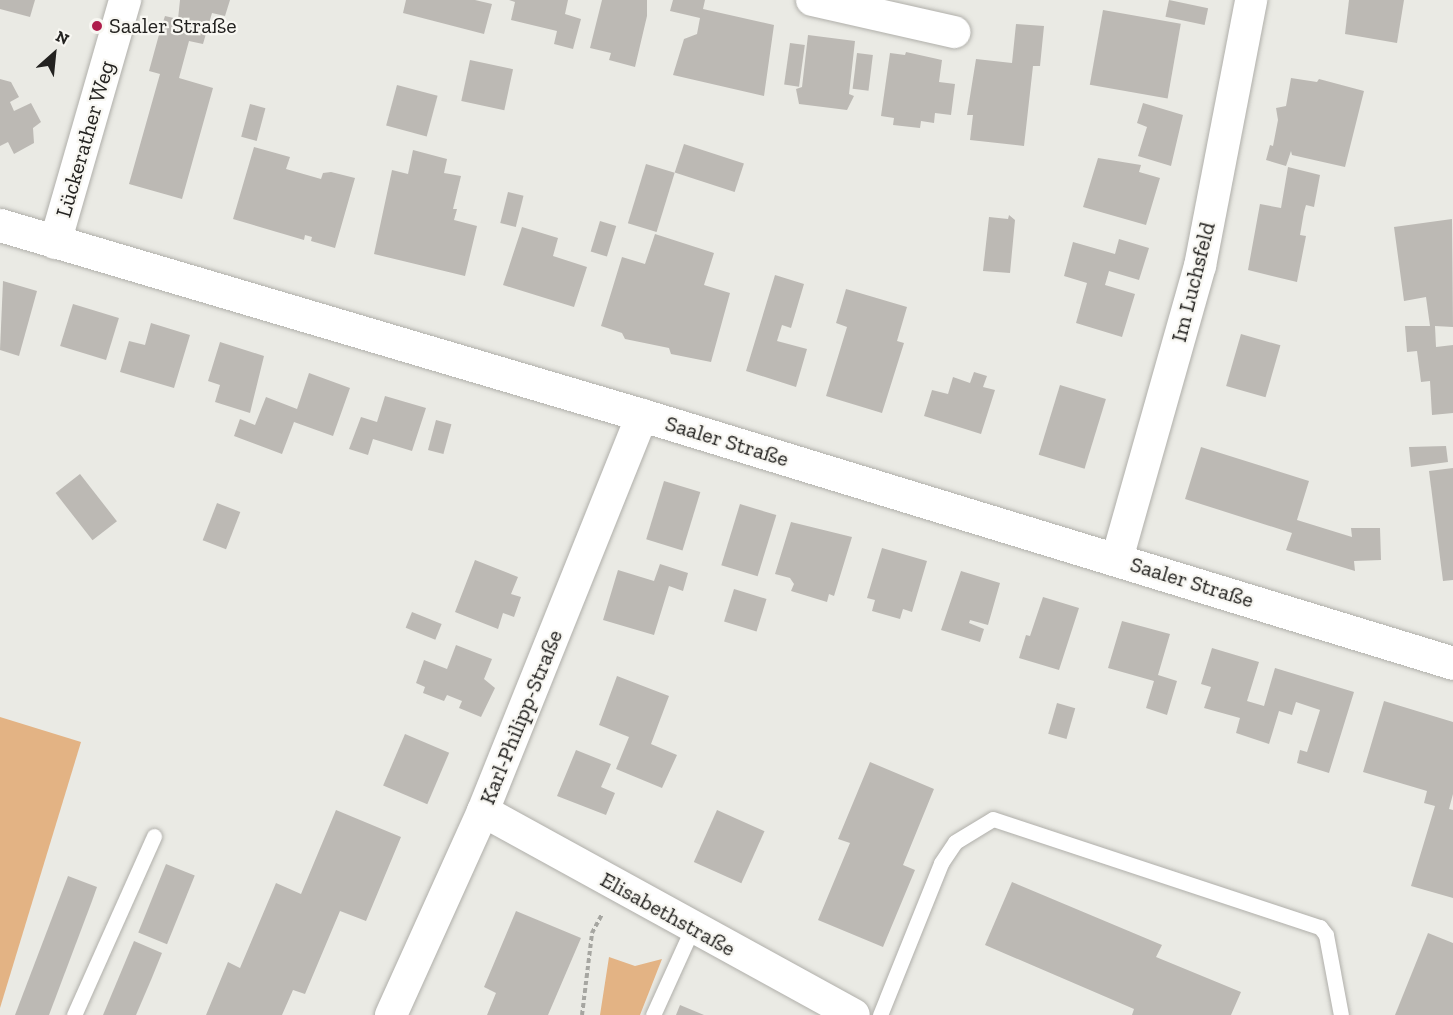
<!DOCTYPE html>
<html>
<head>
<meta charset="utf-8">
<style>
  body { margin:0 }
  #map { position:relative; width:1453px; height:1015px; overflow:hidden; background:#eaeae4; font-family:"Zilla Slab",serif }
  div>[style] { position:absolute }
  .green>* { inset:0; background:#e3b384 }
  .building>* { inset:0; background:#bcb9b4; transform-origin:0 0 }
  .path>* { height:4px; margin-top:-2px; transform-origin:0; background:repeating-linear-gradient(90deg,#a6a6a1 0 4.5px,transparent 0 7.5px) }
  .roads { filter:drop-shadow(0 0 2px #b0afaa) drop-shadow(0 0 2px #b0afaa) }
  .service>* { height:15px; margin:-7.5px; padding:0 7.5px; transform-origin:7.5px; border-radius:7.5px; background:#fff }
  .minor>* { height:32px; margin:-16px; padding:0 16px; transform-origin:16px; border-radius:16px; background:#fff }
  .tertiary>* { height:33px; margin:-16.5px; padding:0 16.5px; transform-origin:16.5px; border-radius:16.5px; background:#fff }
  .dots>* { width:16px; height:16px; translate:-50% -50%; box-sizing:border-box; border:3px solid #f8f7f2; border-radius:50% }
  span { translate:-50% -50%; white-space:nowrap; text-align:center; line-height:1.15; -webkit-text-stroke:4.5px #f8f7f2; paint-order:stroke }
  .poi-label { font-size:22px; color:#232220 }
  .left { translate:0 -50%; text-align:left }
  .street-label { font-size:22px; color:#232220 }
  .north { position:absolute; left:24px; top:24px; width:60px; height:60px; -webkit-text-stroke:4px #f8f7f2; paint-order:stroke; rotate:27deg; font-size:16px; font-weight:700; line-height:24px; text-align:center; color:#232220 }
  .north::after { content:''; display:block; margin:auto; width:21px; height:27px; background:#232220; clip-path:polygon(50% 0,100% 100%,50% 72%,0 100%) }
</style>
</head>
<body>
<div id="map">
  <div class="green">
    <div style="clip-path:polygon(0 717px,81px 742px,0 1008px)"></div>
    <div style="clip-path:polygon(609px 957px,635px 966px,662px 959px,640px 1015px,600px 1015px)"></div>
  </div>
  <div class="building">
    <div style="clip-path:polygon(0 0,35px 0,30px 17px,0 9px)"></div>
    <div style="clip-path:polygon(180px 0,230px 0,225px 16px,212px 13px,203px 44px,189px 41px,179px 78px,213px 88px,182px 199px,129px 184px,160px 74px,149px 71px,160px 31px,165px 16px,178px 19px)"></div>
    <div style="clip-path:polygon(406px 0,475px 0,492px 4px,484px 34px,403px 13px)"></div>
    <div style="clip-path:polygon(509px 0,568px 0,565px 14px,581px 19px,573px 49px,554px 44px,557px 31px,511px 20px,515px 2px)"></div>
    <div style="clip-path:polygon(602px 0,647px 0,647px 16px,635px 67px,609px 60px,611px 53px,590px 48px)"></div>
    <div style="clip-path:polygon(673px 0,705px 0,703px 9px,774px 25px,764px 96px,673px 75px,684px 39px,697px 34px,700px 18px,670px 11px)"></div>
    <div style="left:1169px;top:0;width:40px;height:17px;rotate:12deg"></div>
    <div style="clip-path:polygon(1349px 0,1404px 0,1397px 43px,1345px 34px)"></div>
    <div style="left:1103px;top:10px;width:79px;height:76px;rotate:10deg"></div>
    <div style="clip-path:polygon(1016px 24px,1044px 26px,1040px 66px,1033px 66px,1024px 146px,970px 140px,973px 115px,967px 115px,976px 59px,1012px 63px)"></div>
    <div style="clip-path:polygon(808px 35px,855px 41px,849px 94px,854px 96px,847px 110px,799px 104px,796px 89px,802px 87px)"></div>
    <div style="left:790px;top:43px;width:15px;height:42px;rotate:8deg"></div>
    <div style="clip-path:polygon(906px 52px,942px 60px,939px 82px,955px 84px,951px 115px,935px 113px,934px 123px,921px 121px,920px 128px,893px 125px,894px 118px,881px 116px,890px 53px,905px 55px)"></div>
    <div style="left:857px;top:53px;width:16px;height:36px;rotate:7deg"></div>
    <div style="left:470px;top:60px;width:44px;height:42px;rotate:12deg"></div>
    <div style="clip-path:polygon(1291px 78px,1317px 82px,1319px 79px,1364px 91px,1345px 167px,1292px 155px,1291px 151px,1286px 166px,1266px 160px,1270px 145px,1273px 146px,1278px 120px,1276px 108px,1286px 106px)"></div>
    <div style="clip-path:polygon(0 79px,11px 82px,19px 97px,10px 102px,14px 111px,31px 103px,41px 122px,33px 128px,34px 143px,14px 154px,8px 142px,0 146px)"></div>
    <div style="left:397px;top:85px;width:42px;height:42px;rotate:15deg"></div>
    <div style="clip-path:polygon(1143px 103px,1183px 115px,1171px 166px,1138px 156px,1147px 127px,1137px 123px)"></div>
    <div style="left:250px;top:104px;width:16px;height:34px;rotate:15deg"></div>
    <div style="left:684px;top:144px;width:63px;height:30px;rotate:18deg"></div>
    <div style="clip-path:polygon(254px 147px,290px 157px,286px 169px,321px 179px,323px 173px,331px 172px,355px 178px,335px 248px,311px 241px,312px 237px,305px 235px,304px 240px,233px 219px)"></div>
    <div style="clip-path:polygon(413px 150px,447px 159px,444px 173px,461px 176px,453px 209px,457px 209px,454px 220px,477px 226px,465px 276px,374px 254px,392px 170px,408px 174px)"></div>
    <div style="clip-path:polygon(1098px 158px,1141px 165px,1139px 172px,1160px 178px,1146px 225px,1083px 207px)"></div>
    <div style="left:646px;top:164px;width:30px;height:62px;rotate:17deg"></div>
    <div style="clip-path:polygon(1288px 167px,1320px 175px,1314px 207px,1306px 205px,1304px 212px,1300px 235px,1306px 236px,1297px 282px,1248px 270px,1260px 204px,1281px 208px)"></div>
    <div style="left:508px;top:192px;width:16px;height:32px;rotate:14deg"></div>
    <div style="clip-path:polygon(1009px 215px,1015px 220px,1010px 273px,983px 271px,989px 217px,1008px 219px)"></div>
    <div style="clip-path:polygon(1452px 219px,1453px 327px,1435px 326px,1436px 347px,1453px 345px,1453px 413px,1432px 415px,1430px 381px,1421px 382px,1417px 351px,1407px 352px,1405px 326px,1430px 326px,1426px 297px,1404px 301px,1394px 227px)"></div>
    <div style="left:600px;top:221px;width:17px;height:32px;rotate:17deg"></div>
    <div style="clip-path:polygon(522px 227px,558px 238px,553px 256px,587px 267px,574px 307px,503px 285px)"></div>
    <div style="clip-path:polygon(655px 234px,714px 253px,704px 285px,730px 293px,711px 362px,671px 354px,669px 348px,625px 339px,622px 333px,601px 326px,622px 257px,645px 264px)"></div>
    <div style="clip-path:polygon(1119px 239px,1149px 248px,1139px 280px,1109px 271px,1105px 285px,1135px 294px,1122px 337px,1076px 323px,1087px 283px,1064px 276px,1073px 242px,1115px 254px)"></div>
    <div style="clip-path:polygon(775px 275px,804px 284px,791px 328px,782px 325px,777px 341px,807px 349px,796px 387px,746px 371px)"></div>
    <div style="clip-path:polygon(3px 281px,37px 291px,19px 356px,0 350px)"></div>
    <div style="clip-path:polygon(846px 289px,907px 307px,897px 341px,904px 343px,882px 413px,826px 396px,847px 327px,836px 323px)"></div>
    <div style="left:73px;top:304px;width:48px;height:44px;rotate:17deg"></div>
    <div style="clip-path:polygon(151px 323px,190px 335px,174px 388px,120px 372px,129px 341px,145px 345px)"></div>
    <div style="left:1241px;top:334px;width:41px;height:54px;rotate:16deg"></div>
    <div style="clip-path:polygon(220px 342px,264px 356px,250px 413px,215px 402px,220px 385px,208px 381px)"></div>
    <div style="clip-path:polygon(974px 372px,987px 376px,983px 387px,995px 390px,981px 434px,924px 416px,932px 390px,948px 394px,953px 377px,970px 383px)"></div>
    <div style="clip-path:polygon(309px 373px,350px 388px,333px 436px,294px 422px,282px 454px,234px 436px,240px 419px,255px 425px,266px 397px,297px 409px)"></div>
    <div style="left:1060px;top:385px;width:48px;height:73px;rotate:17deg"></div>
    <div style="clip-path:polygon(385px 396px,426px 408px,412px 451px,373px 439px,368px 455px,349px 449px,361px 417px,377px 422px)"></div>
    <div style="left:436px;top:420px;width:16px;height:31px;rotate:15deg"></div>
    <div style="clip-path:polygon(1446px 446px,1448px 462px,1411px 467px,1409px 447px)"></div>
    <div style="clip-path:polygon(1201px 447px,1309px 481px,1297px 520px,1352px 537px,1351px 528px,1380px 528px,1381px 560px,1354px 561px,1355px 571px,1286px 550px,1292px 533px,1185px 499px)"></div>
    <div style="clip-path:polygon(1453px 468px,1453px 580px,1443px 581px,1429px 471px)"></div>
    <div style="left:80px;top:474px;width:60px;height:31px;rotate:52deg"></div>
    <div style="left:664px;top:481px;width:38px;height:61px;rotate:17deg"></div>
    <div style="left:217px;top:503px;width:25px;height:40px;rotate:21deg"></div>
    <div style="left:740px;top:504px;width:38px;height:64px;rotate:17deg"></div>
    <div style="clip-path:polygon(791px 522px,852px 537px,834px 596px,829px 594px,827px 602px,791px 591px,794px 584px,790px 578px,775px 574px)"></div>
    <div style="clip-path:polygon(882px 548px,927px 561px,912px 612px,903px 609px,900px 619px,872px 611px,875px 600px,867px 598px)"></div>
    <div style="clip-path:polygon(475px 560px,518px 577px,511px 594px,521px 597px,514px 617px,503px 613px,498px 629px,455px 612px)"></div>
    <div style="clip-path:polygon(660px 564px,688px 573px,683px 591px,669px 586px,654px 635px,603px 620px,618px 570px,654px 581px)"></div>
    <div style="clip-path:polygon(961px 571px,1000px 583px,988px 625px,970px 620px,969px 623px,984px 629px,980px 642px,941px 630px)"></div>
    <div style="left:734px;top:589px;width:34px;height:34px;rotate:17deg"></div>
    <div style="clip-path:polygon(1043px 597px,1079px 608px,1059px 670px,1019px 658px,1026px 635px,1030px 636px)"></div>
    <div style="left:412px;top:612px;width:32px;height:17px;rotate:22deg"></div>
    <div style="clip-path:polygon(1122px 621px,1170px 634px,1158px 675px,1177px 681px,1167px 715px,1146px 708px,1154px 681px,1108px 668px)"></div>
    <div style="clip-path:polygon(456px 645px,492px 659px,484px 679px,495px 688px,481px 717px,459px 708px,462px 701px,447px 695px,444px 701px,423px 693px,425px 687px,416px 683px,424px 660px,447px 669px)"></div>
    <div style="clip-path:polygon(1212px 648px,1259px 662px,1247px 701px,1264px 706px,1275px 668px,1354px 692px,1329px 773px,1297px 763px,1300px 750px,1307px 752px,1320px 710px,1296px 702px,1292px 715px,1279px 711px,1269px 744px,1236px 733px,1240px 718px,1204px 708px,1211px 687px,1201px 684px)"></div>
    <div style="clip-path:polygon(617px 676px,669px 696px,651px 744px,677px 755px,662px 788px,616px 769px,629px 737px,599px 725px)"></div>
    <div style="clip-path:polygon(1384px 701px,1453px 722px,1453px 794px,1449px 809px,1453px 810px,1453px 898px,1411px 886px,1435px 806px,1424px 803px,1427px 791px,1363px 772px)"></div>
    <div style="left:1057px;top:703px;width:19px;height:32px;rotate:16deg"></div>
    <div style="left:405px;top:734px;width:48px;height:56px;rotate:23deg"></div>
    <div style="clip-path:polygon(576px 750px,611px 764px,601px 787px,615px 793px,606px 815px,557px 796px)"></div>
    <div style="clip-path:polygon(870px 762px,934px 789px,903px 865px,915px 870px,883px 947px,818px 920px,850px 843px,838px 839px)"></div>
    <div style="clip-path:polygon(336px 810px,401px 837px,366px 921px,340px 911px,305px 994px,293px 990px,282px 1015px,206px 1015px,228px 962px,240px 968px,276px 883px,301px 894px)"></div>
    <div style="left:717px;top:810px;width:52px;height:57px;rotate:24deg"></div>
    <div style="left:166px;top:864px;width:31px;height:74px;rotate:22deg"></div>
    <div style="clip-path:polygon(68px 876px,97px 887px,92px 901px,49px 1015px,15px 1015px)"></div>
    <div style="clip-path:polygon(1012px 882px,1162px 945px,1156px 957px,1241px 992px,1231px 1015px,1132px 1015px,1134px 1009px,985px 945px)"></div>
    <div style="clip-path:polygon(516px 911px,581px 938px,548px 1015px,487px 1015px,496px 993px,484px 987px)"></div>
    <div style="clip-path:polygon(1428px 933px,1453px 943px,1453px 1015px,1395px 1015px)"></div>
    <div style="clip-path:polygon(134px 941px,162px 953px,151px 980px,136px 1015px,103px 1015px)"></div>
    <div style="clip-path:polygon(680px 1005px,704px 1015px,676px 1015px)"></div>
  </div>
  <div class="path">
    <div style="left:582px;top:1015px;width:83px;rotate:-83deg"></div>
    <div style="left:592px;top:933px;width:21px;rotate:-62deg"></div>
  </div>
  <div class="roads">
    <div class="service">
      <div style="left:74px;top:1015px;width:196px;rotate:-65.9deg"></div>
      <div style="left:653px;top:1015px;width:97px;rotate:-65.6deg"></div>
      <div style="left:880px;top:1015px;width:164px;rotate:-68.1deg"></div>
      <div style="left:941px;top:863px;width:25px;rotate:-56deg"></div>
      <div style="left:955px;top:842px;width:44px;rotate:-31.2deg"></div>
      <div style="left:993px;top:819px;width:344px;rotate:18.3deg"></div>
      <div style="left:1320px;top:927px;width:10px;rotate:53deg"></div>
      <div style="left:1326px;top:935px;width:81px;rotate:79.4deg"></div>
    </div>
    <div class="minor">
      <div style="left:812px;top:0;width:146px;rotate:12.7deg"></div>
      <div style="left:55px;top:243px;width:253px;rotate:-73.9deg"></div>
      <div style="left:1117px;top:559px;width:305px;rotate:-74.2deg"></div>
      <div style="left:1200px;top:266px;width:271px;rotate:-79.1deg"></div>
      <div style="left:483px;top:811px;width:423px;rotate:28.8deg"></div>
      <div style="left:391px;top:1015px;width:224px;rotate:-65.7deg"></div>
      <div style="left:483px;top:811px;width:427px;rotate:-68.1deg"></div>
    </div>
    <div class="tertiary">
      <div style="left:0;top:225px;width:670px;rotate:16.49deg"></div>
      <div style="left:642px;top:415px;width:848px;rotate:17deg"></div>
    </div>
  </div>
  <div class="dots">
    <div style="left:97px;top:26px;background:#af1d4c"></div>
  </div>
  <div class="poi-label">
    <span class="left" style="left:109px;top:26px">Saaler Straße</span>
  </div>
  <div class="street-label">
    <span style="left:85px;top:139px;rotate:-74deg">Lückerather Weg</span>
    <span style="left:1193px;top:282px;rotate:-76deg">Im Luchsfeld</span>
    <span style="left:727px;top:441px;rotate:17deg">Saaler Straße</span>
    <span style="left:1192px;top:582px;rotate:17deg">Saaler Straße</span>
    <span style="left:521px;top:717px;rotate:-68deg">Karl-Philipp-Straße</span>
    <span style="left:668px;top:914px;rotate:29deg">Elisabethstraße</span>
  </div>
  <div class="north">N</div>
</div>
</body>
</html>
